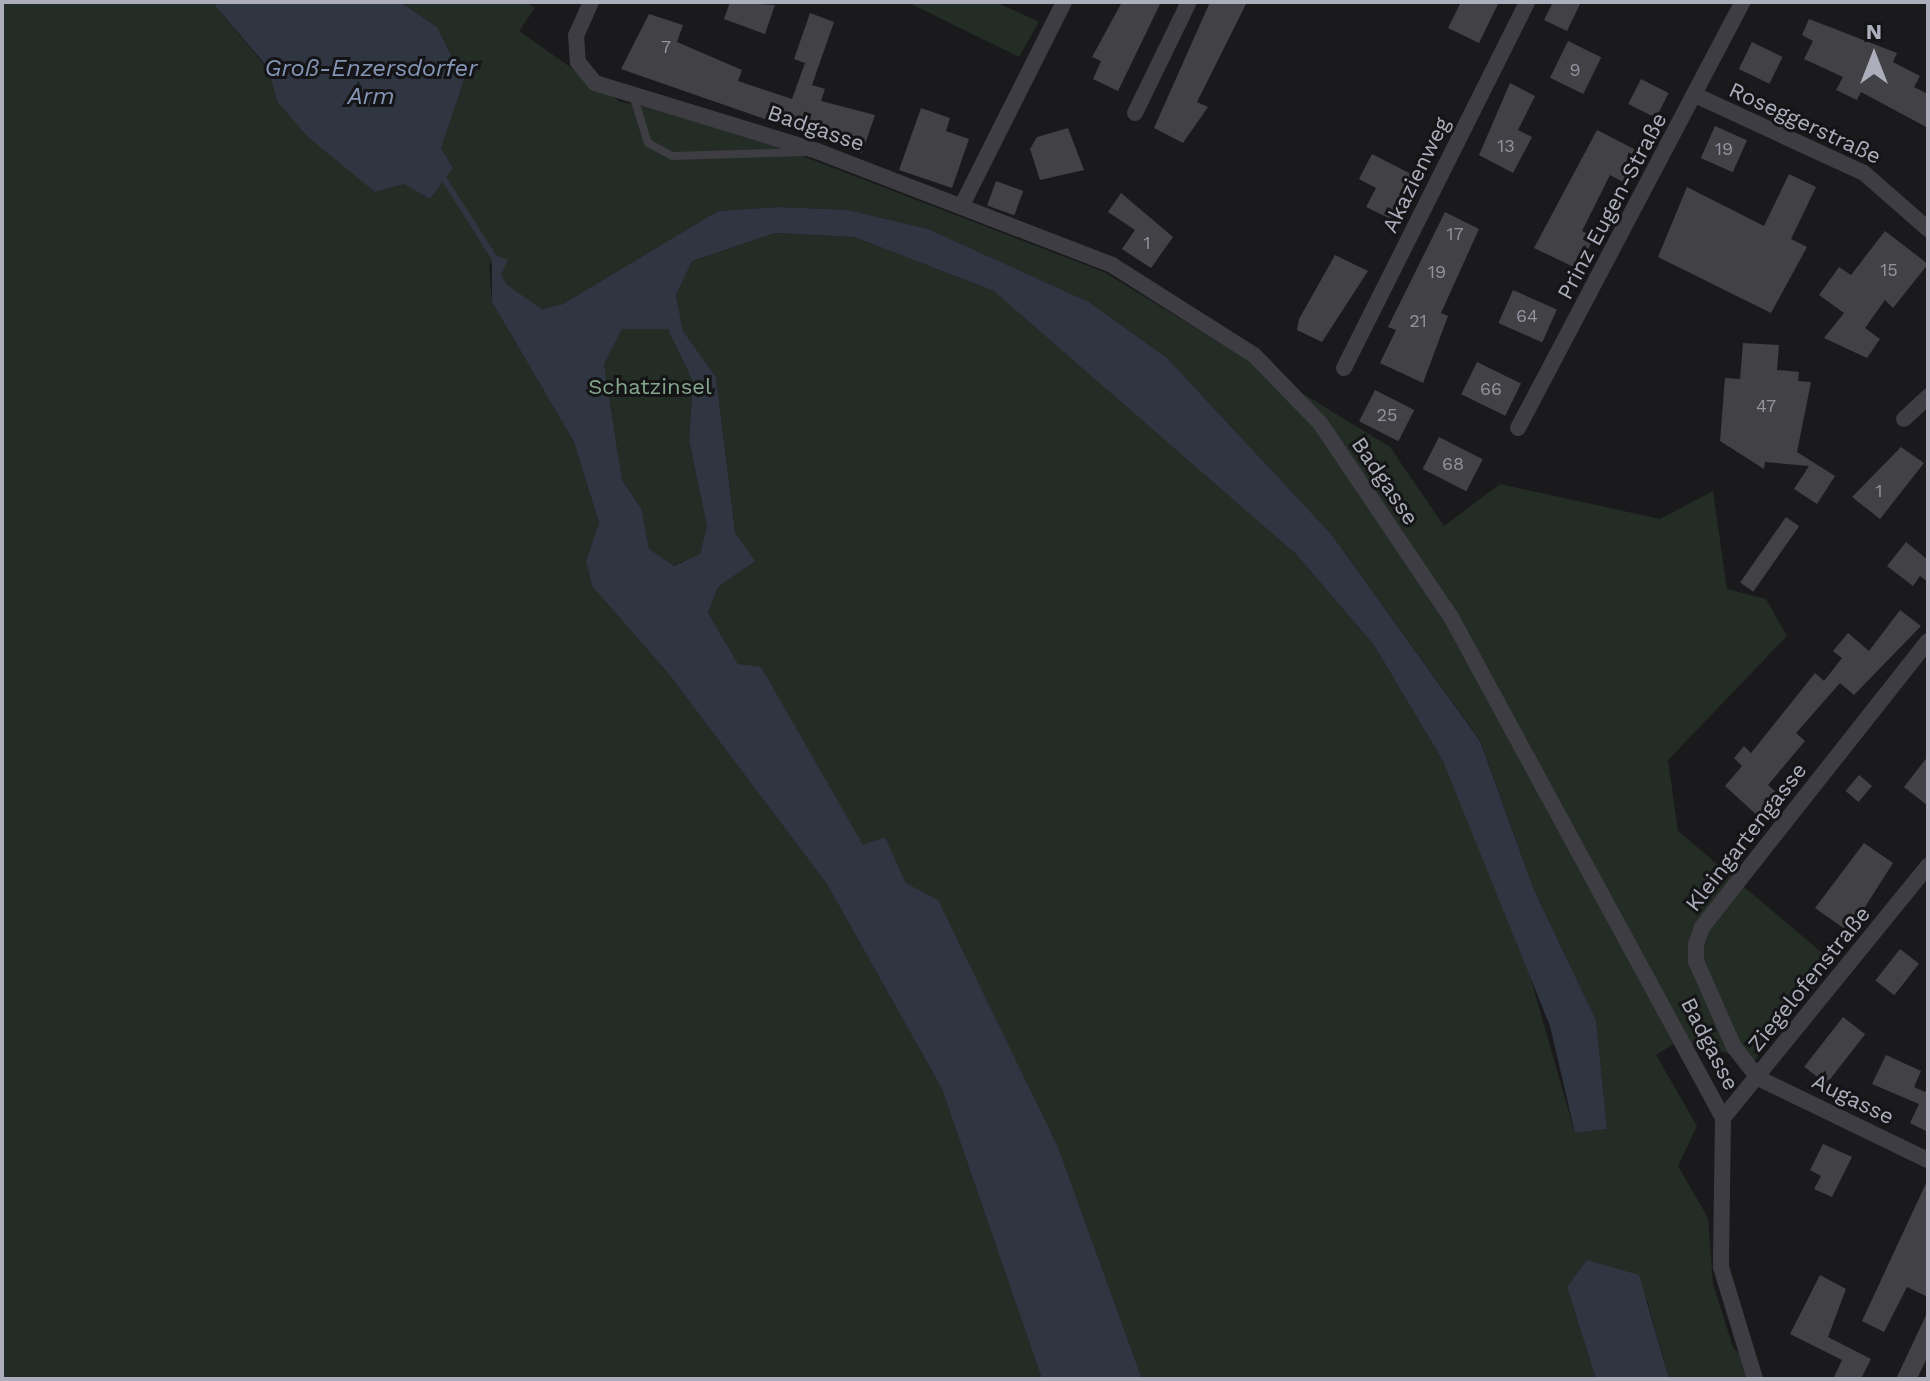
<!DOCTYPE html>
<html>
<head>
<meta charset="utf-8">
<style>
  body { margin:0 }
  #map { position:relative; width:1930px; height:1381px; overflow:hidden; background:#1a1a1c; font-family:"Work Sans",sans-serif }
  div>[style] { position:absolute }
  .green>* { inset:0; background:#242c26 }
  .water>* { inset:0; background:#2f3641 }
  .stream>* { height:6px; margin:-3px; padding:0 3px; transform-origin:3px; border-radius:3px; background:#2f3641 }
  .building>* { inset:0; background:#424246; transform-origin:0 0 }
  .lane>* { height:8px; margin:-4px; padding:0 4px; transform-origin:4px; border-radius:4px; background:#3d3d43 }
  .street>* { height:16px; margin:-8px; padding:0 8px; transform-origin:8px; border-radius:8px; background:#3d3d43 }
  span { translate:-50% -50%; white-space:nowrap; text-align:center; line-height:1.15; -webkit-text-stroke:6px #151517; paint-order:stroke }
  .number-label { font-size:18px; color:#92939e }
  .number-label span { -webkit-text-stroke-width:0 }
  .street-label { font-size:22px; color:#acaebc }
  .park-label { font-size:22px; color:#84a68d }
  .water-label { font-size:24px; color:#8495b6; font-style:italic }
  .frame { position:absolute; inset:0; border:4px solid #acaebc; pointer-events:none }
  .north { position:absolute; left:1834px; top:16px; width:80px; height:80px; -webkit-text-stroke:6px #151517; paint-order:stroke; rotate:0deg; font-size:22px; font-weight:700; line-height:32px; text-align:center; color:#acaebc }
  .north::after { content:''; display:block; margin:auto; width:28px; height:36px; background:#acaebc; clip-path:polygon(50% 0,100% 100%,50% 72%,0 100%) }
</style>
</head>
<body>
<div id="map">
  <div class="green">
    <div style="clip-path:polygon(2px 2px,212px 2px,273px 75px,277px 101px,430px 199px,453px 168px,441px 148px,464px 80px,437px 27px,400px 2px,527px 2px,535px 8px,519px 31px,620px 102px,693px 114px,1104px 272px,1390px 447px,1444px 526px,1500px 484px,1660px 519px,1713px 491px,1727px 589px,1766px 599px,1787px 636px,1668px 760px,1678px 831px,1834px 963px,1755px 1060px,1678px 1041px,1656px 1055px,1697px 1126px,1678px 1166px,1708px 1218px,1713px 1284px,1733px 1347px,1762px 1379px,1669px 1379px,1647px 1300px,1567px 1287px,1596px 1379px,1142px 1379px,1058px 1147px,938px 901px,906px 883px,885px 837px,863px 846px,761px 668px,738px 664px,708px 613px,718px 587px,754px 561px,735px 532px,716px 377px,683px 331px,676px 295px,692px 261px,775px 233px,854px 237px,994px 291px,1079px 359px,1296px 554px,1374px 645px,1443px 761px,1522px 948px,1575px 1133px,1607px 1129px,1596px 1020px,1534px 890px,1480px 740px,1331px 534px,1167px 358px,1089px 302px,928px 229px,848px 210px,779px 207px,718px 211px,563px 304px,542px 309px,506px 284px,489px 262px,492px 302px,574px 442px,599px 523px,586px 561px,592px 586px,668px 673px,827px 884px,942px 1089px,1042px 1379px,2px 1379px)"></div>
    <div style="clip-path:polygon(907px 2px,996px 2px,1039px 22px,1019px 57px)"></div>
    <div style="clip-path:polygon(622px 329px,668px 329px,693px 382px,689px 440px,707px 526px,700px 554px,673px 566px,649px 549px,642px 510px,622px 480px,604px 364px)"></div>
  </div>
  <div class="water">
    <div style="clip-path:polygon(212px 2px,400px 2px,437px 27px,464px 80px,441px 148px,453px 168px,430px 199px,404px 184px,375px 192px,307px 136px,277px 101px,269px 69px)"></div>
    <div style="clip-path:polygon(evenodd,779px 207px,848px 210px,928px 229px,1089px 302px,1167px 358px,1331px 534px,1480px 741px,1534px 890px,1596px 1020px,1607px 1129px,1575px 1133px,1550px 1026px,1443px 761px,1374px 645px,1296px 554px,994px 291px,854px 237px,775px 233px,692px 261px,676px 295px,683px 331px,716px 377px,735px 532px,755px 561px,718px 587px,708px 613px,738px 664px,761px 667px,863px 845px,885px 837px,906px 883px,938px 900px,1058px 1147px,1142px 1379px,1042px 1379px,942px 1089px,827px 884px,668px 673px,592px 586px,586px 561px,599px 523px,574px 442px,492px 302px,492px 254px,508px 260px,501px 274px,506px 284px,542px 309px,563px 304px,718px 211px,779px 207px,622px 329px,668px 329px,693px 382px,689px 440px,707px 526px,700px 554px,674px 566px,649px 549px,642px 510px,622px 480px,604px 364px,622px 329px)"></div>
    <div style="clip-path:polygon(1587px 1260px,1639px 1275px,1669px 1379px,1596px 1379px,1567px 1287px)"></div>
  </div>
  <div class="stream">
    <div style="left:441px;top:174px;width:101px;rotate:57.6deg"></div>
  </div>
  <div class="building">
    <div style="clip-path:polygon(730px 2px,775px 5px,765px 34px,724px 19px)"></div>
    <div style="clip-path:polygon(1122px 2px,1161px 2px,1118px 91px,1093px 79px,1101px 61px,1092px 57px)"></div>
    <div style="clip-path:polygon(1210px 2px,1247px 2px,1197px 102px,1208px 107px,1183px 143px,1154px 128px)"></div>
    <div style="clip-path:polygon(1461px 2px,1499px 2px,1479px 43px,1448px 28px)"></div>
    <div style="clip-path:polygon(1553px 2px,1581px 2px,1567px 31px,1544px 20px)"></div>
    <div style="clip-path:polygon(810px 13px,834px 22px,812px 85px,825px 89px,821px 101px,875px 115px,862px 153px,621px 69px,649px 14px,683px 25px,677px 42px,742px 70px,738px 81px,792px 99px,805px 63px,794px 59px)"></div>
    <div style="clip-path:polygon(1809px 19px,1897px 53px,1893px 62px,1920px 76px,1914px 87px,1928px 94px,1928px 128px,1861px 92px,1857px 100px,1836px 90px,1843px 77px,1804px 59px,1813px 41px,1802px 35px)"></div>
    <div style="left:1568px;top:41px;width:37px;height:41px;rotate:26deg"></div>
    <div style="left:1752px;top:42px;width:34px;height:30px;rotate:26deg"></div>
    <div style="left:1641px;top:79px;width:31px;height:28px;rotate:27deg"></div>
    <div style="clip-path:polygon(1510px 83px,1535px 96px,1518px 130px,1532px 137px,1513px 173px,1479px 155px)"></div>
    <div style="clip-path:polygon(921px 108px,950px 118px,946px 131px,969px 139px,952px 188px,899px 170px)"></div>
    <div style="left:1715px;top:126px;width:35px;height:35px;rotate:24deg"></div>
    <div style="clip-path:polygon(1068px 128px,1084px 170px,1040px 180px,1030px 149px,1037px 137px)"></div>
    <div style="clip-path:polygon(1597px 130px,1640px 152px,1625px 183px,1610px 175px,1582px 231px,1594px 237px,1578px 269px,1534px 248px)"></div>
    <div style="clip-path:polygon(1372px 154px,1417px 177px,1395px 221px,1366px 207px,1376px 188px,1359px 179px)"></div>
    <div style="clip-path:polygon(1789px 174px,1816px 187px,1791px 239px,1807px 247px,1771px 313px,1658px 257px,1687px 187px,1764px 226px)"></div>
    <div style="left:996px;top:181px;width:29px;height:26px;rotate:20deg"></div>
    <div style="clip-path:polygon(1121px 193px,1173px 237px,1151px 268px,1122px 249px,1135px 230px,1108px 212px)"></div>
    <div style="clip-path:polygon(1445px 212px,1479px 229px,1441px 313px,1448px 316px,1423px 383px,1380px 363px,1396px 330px,1388px 327px)"></div>
    <div style="clip-path:polygon(1885px 231px,1928px 264px,1893px 308px,1885px 300px,1865px 328px,1880px 339px,1867px 358px,1824px 338px,1844px 313px,1819px 295px,1839px 267px,1851px 275px)"></div>
    <div style="clip-path:polygon(1335px 255px,1368px 271px,1322px 342px,1297px 330px,1299px 319px)"></div>
    <div style="left:1513px;top:290px;width:48px;height:36px;rotate:24deg"></div>
    <div style="clip-path:polygon(1743px 343px,1779px 345px,1777px 370px,1799px 372px,1798px 381px,1811px 382px,1797px 452px,1835px 476px,1817px 504px,1794px 489px,1809px 466px,1765px 462px,1764px 469px,1720px 441px,1725px 378px,1740px 379px)"></div>
    <div style="left:1477px;top:362px;width:49px;height:36px;rotate:26deg"></div>
    <div style="left:1375px;top:390px;width:44px;height:35px;rotate:27deg"></div>
    <div style="left:1439px;top:437px;width:49px;height:36px;rotate:27deg"></div>
    <div style="clip-path:polygon(1901px 447px,1924px 463px,1880px 519px,1852px 497px)"></div>
    <div style="left:1786px;top:517px;width:16px;height:80px;rotate:35deg"></div>
    <div style="clip-path:polygon(1906px 542px,1928px 560px,1928px 582px,1920px 576px,1913px 586px,1887px 566px)"></div>
    <div style="clip-path:polygon(1900px 610px,1921px 626px,1854px 695px,1840px 683px,1796px 733px,1805px 741px,1768px 785px,1779px 795px,1759px 817px,1725px 786px,1742px 766px,1734px 758px,1744px 746px,1751px 753px,1815px 673px,1824px 681px,1842px 658px,1833px 651px,1848px 633px,1869px 651px)"></div>
    <div style="clip-path:polygon(1928px 756px,1928px 806px,1904px 787px)"></div>
    <div style="left:1859px;top:775px;width:17px;height:21px;rotate:40deg"></div>
    <div style="clip-path:polygon(1864px 843px,1893px 863px,1849px 932px,1815px 908px)"></div>
    <div style="left:1900px;top:949px;width:24px;height:40px;rotate:38deg"></div>
    <div style="left:1843px;top:1017px;width:28px;height:63px;rotate:38deg"></div>
    <div style="clip-path:polygon(1886px 1055px,1921px 1071px,1914px 1087px,1925px 1092px,1928px 1085px,1928px 1132px,1910px 1123px,1919px 1104px,1872px 1084px)"></div>
    <div style="clip-path:polygon(1823px 1144px,1852px 1157px,1832px 1197px,1814px 1189px,1821px 1176px,1810px 1170px)"></div>
    <div style="clip-path:polygon(1928px 1179px,1928px 1297px,1907px 1287px,1884px 1332px,1862px 1321px)"></div>
    <div style="clip-path:polygon(1820px 1275px,1846px 1289px,1828px 1337px,1871px 1359px,1861px 1379px,1833px 1379px,1842px 1360px,1790px 1334px)"></div>
    <div style="clip-path:polygon(1928px 1311px,1928px 1356px,1917px 1379px,1896px 1379px)"></div>
  </div>
  <div class="lane">
    <div style="left:634px;top:98px;width:47px;rotate:72.7deg"></div>
    <div style="left:648px;top:143px;width:27px;rotate:28deg"></div>
    <div style="left:672px;top:156px;width:132px;rotate:-1.7deg"></div>
  </div>
  <div class="street">
    <div style="left:591px;top:2px;width:36px;rotate:114deg"></div>
    <div style="left:576px;top:35px;width:27px;rotate:86deg"></div>
    <div style="left:578px;top:62px;width:27px;rotate:51deg"></div>
    <div style="left:595px;top:83px;width:232px;rotate:17deg"></div>
    <div style="left:817px;top:151px;width:316px;rotate:21.1deg"></div>
    <div style="left:1112px;top:265px;width:168px;rotate:32.4deg"></div>
    <div style="left:1254px;top:355px;width:95px;rotate:45.9deg"></div>
    <div style="left:1320px;top:423px;width:234px;rotate:56deg"></div>
    <div style="left:1451px;top:617px;width:570px;rotate:61.5deg"></div>
    <div style="left:1723px;top:1118px;width:149px;rotate:90.8deg"></div>
    <div style="left:1721px;top:1267px;width:117px;rotate:73.1deg"></div>
    <div style="left:1695px;top:95px;width:186px;rotate:24.8deg"></div>
    <div style="left:1864px;top:173px;width:85px;rotate:41.2deg"></div>
    <div style="left:1135px;top:113px;width:123px;rotate:-64.1deg"></div>
    <div style="left:962px;top:205px;width:227px;rotate:-63.3deg"></div>
    <div style="left:1344px;top:368px;width:409px;rotate:-63.4deg"></div>
    <div style="left:1904px;top:419px;width:33px;rotate:-43deg"></div>
    <div style="left:1518px;top:428px;width:482px;rotate:-62.2deg"></div>
    <div style="left:1928px;top:641px;width:365px;rotate:128.3deg"></div>
    <div style="left:1702px;top:927px;width:18px;rotate:109deg"></div>
    <div style="left:1696px;top:944px;width:17px;rotate:90deg"></div>
    <div style="left:1696px;top:961px;width:94px;rotate:66.2deg"></div>
    <div style="left:1734px;top:1047px;width:39px;rotate:52deg"></div>
    <div style="left:1758px;top:1078px;width:189px;rotate:25.8deg"></div>
    <div style="left:1723px;top:1118px;width:325px;rotate:-50.9deg"></div>
  </div>
  <div class="number-label">
    <span style="left:666px;top:47px">7</span>
    <span style="left:1575px;top:70px">9</span>
    <span style="left:1506px;top:146px">13</span>
    <span style="left:1724px;top:149px">19</span>
    <span style="left:1455px;top:234px">17</span>
    <span style="left:1147px;top:243px">1</span>
    <span style="left:1889px;top:270px">15</span>
    <span style="left:1437px;top:272px">19</span>
    <span style="left:1527px;top:316px">64</span>
    <span style="left:1418px;top:321px">21</span>
    <span style="left:1491px;top:389px">66</span>
    <span style="left:1766px;top:406px">47</span>
    <span style="left:1387px;top:415px">25</span>
    <span style="left:1453px;top:464px">68</span>
    <span style="left:1879px;top:491px">1</span>
  </div>
  <div class="street-label">
    <span style="left:1805px;top:123px;rotate:25deg">Roseggerstraße</span>
    <span style="left:816px;top:128px;rotate:19deg">Badgasse</span>
    <span style="left:1416px;top:175px;rotate:-64deg">Akazienweg</span>
    <span style="left:1612px;top:206px;rotate:-62deg">Prinz Eugen-Straße</span>
    <span style="left:1385px;top:481px;rotate:56deg">Badgasse</span>
    <span style="left:1746px;top:837px;rotate:-52deg">Kleingartengasse</span>
    <span style="left:1809px;top:979px;rotate:-51deg">Ziegelofenstraße</span>
    <span style="left:1710px;top:1044px;rotate:63deg">Badgasse</span>
    <span style="left:1853px;top:1099px;rotate:26deg">Augasse</span>
  </div>
  <div class="park-label">
    <span style="left:650px;top:387px">Schatzinsel</span>
  </div>
  <div class="water-label">
    <span style="left:371px;top:83px">Groß-Enzersdorfer<br>Arm</span>
  </div>
  <div class="frame"></div>
  <div class="north">N</div>
</div>
</body>
</html>
